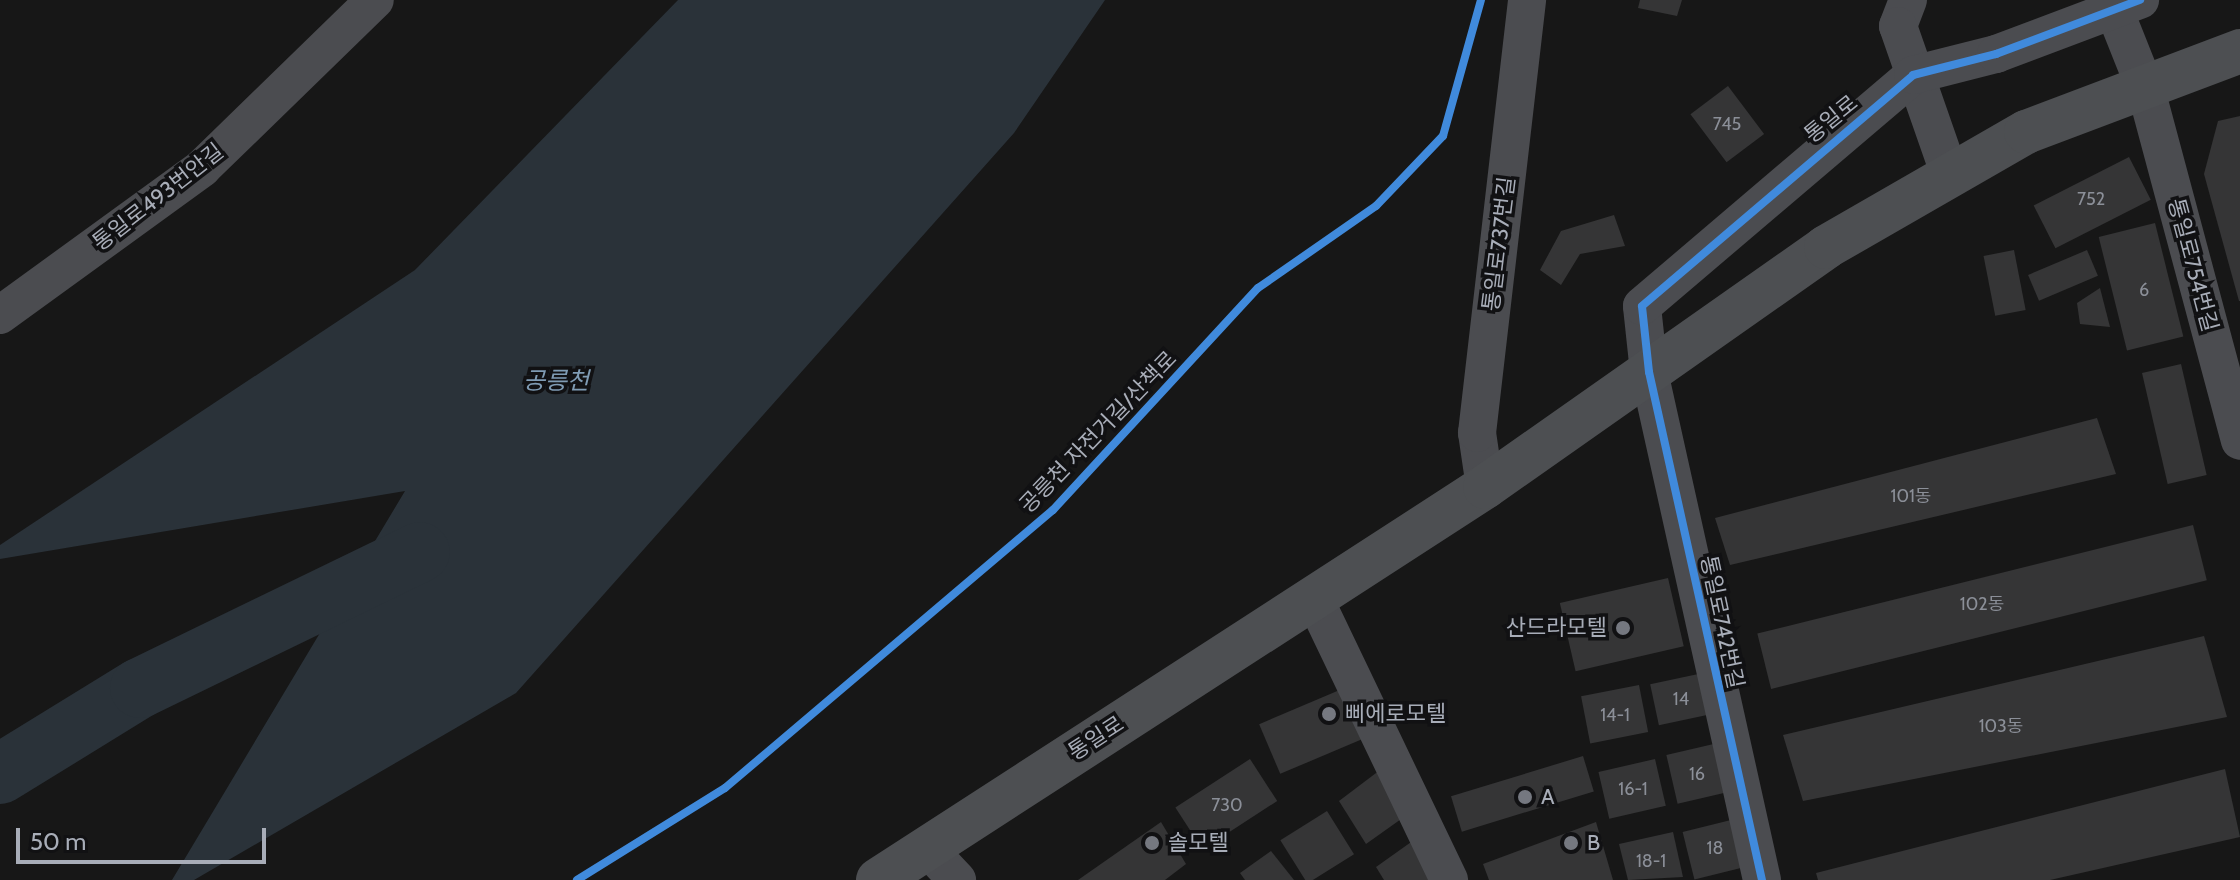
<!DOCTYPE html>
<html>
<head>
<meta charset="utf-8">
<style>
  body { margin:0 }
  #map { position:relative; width:2240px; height:880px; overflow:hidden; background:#171717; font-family:Cabin,"Noto Sans KR",sans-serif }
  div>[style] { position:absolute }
  .water>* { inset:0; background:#2a3239 }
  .river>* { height:60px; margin:-30px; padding:0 30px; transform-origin:30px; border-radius:30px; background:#2a3239 }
  .building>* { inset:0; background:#353536; transform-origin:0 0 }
  .minor>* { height:38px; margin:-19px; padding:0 19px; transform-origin:19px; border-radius:19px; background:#4b4c50 }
  .major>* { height:44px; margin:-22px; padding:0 22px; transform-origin:22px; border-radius:22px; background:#4d4f52 }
  .cycleway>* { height:8px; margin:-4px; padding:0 4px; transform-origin:4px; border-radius:4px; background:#408adc }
  .dots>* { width:22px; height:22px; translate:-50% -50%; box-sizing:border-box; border:4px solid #111113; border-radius:50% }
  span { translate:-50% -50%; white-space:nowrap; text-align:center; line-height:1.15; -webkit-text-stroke:7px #111113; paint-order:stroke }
  .number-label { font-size:18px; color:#8b8f98 }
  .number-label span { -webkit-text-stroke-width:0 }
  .street-label { font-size:22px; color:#a8adb8 }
  .poi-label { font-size:22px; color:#a8adb8 }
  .right { translate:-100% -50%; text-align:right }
  .left { translate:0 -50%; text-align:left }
  .water-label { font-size:24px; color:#7f9bb3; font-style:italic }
  .scale { position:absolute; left:16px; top:828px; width:250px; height:36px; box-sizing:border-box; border:4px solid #a8adb8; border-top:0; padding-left:10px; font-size:24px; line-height:28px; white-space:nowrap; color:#a8adb8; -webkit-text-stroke:6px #111113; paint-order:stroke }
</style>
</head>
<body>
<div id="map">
  <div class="water">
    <div style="clip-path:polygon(678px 0,1105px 0,1014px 133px,516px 693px,194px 880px,172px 880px,405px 491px,0 559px,0 545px,415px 270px)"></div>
  </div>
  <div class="river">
    <div style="left:0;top:774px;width:164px;rotate:-31.6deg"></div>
    <div style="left:140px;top:688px;width:311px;rotate:-25.9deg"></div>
  </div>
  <div class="building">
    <div style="clip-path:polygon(1640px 0,1682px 0,1677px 16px,1638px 8px)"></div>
    <div style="left:1728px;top:86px;width:60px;height:47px;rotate:53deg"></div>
    <div style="clip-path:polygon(2240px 116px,2240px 301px,2239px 301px,2204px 174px,2218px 121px)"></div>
    <div style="left:2129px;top:157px;width:48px;height:107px;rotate:63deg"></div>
    <div style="clip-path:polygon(1614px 215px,1625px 246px,1580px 254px,1561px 285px,1540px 270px,1561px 231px)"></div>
    <div style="left:2155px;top:223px;width:117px;height:58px;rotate:76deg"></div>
    <div style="left:2014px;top:250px;width:61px;height:31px;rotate:79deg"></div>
    <div style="left:2087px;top:250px;width:28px;height:64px;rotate:67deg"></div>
    <div style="clip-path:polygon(2100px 288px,2110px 327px,2080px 324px,2077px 303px)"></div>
    <div style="left:2181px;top:364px;width:114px;height:40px;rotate:77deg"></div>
    <div style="clip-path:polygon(2097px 418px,2116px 474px,1730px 565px,1715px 518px)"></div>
    <div style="left:2193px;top:525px;width:57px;height:449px;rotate:76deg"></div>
    <div style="left:1668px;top:578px;width:70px;height:111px;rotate:77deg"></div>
    <div style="clip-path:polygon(2204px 636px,2227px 717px,1803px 801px,1783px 735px)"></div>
    <div style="left:1703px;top:673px;width:42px;height:54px;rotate:78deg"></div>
    <div style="left:1639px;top:685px;width:48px;height:59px;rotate:79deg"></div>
    <div style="left:1342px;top:689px;width:54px;height:90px;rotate:67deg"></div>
    <div style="left:1718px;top:743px;width:50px;height:53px;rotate:77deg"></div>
    <div style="left:1583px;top:756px;width:37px;height:138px;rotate:73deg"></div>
    <div style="left:1250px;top:759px;width:50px;height:89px;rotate:57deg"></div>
    <div style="left:1655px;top:759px;width:48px;height:58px;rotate:77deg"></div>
    <div style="clip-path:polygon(2225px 769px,2240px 837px,2050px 880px,1818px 880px,1816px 873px)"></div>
    <div style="clip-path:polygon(1380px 770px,1404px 817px,1366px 844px,1339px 801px)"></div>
    <div style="left:1327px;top:811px;width:51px;height:55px;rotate:58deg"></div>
    <div style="left:1735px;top:819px;width:49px;height:54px;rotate:76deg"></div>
    <div style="clip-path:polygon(1161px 822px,1186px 864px,1165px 880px,1078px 880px)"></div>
    <div style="clip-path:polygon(1596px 822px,1613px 880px,1489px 880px,1483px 864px)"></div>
    <div style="clip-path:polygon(1673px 832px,1683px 877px,1628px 880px,1619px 844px)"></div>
    <div style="clip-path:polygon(1414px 840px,1434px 880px,1384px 880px,1376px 867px)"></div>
    <div style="clip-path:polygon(1271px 851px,1294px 880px,1245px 880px,1240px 873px)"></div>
  </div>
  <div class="minor">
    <div style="left:1908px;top:0;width:28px;rotate:111deg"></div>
    <div style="left:1898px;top:26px;width:161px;rotate:70.8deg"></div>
    <div style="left:2115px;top:12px;width:84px;rotate:68.3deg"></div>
    <div style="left:2146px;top:90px;width:363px;rotate:75deg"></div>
    <div style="left:0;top:315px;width:250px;rotate:-36deg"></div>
    <div style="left:202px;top:168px;width:241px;rotate:-44.2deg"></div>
    <div style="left:1485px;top:487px;width:55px;rotate:-98.4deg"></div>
    <div style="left:1477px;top:433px;width:436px;rotate:-83.4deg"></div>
    <div style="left:1313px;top:596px;width:315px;rotate:64.4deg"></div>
    <div style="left:927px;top:848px;width:44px;rotate:46.8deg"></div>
    <div style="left:1762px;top:880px;width:520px;rotate:-102.54deg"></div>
    <div style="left:1649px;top:372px;width:66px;rotate:-96.1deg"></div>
    <div style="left:1642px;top:306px;width:356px;rotate:-40.4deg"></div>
    <div style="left:1913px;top:75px;width:86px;rotate:-14.2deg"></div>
    <div style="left:1996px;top:54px;width:154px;rotate:-20.6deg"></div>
  </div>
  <div class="major">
    <div style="left:878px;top:880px;width:723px;rotate:-32.92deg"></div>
    <div style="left:1485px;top:487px;width:417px;rotate:-35.1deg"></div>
    <div style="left:1826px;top:247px;width:231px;rotate:-29.9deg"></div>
    <div style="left:2026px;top:132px;width:229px;rotate:-20.7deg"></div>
  </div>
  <div class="cycleway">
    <div style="left:577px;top:880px;width:174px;rotate:-31.9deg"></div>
    <div style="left:725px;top:788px;width:430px;rotate:-40.3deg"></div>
    <div style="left:1053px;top:510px;width:302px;rotate:-47.3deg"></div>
    <div style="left:1258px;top:288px;width:144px;rotate:-34.8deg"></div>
    <div style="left:1376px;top:206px;width:97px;rotate:-46.3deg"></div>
    <div style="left:1443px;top:136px;width:141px;rotate:-74.4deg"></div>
    <div style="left:1762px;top:880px;width:520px;rotate:-102.54deg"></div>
    <div style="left:1649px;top:372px;width:66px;rotate:-96.1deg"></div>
    <div style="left:1642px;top:306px;width:356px;rotate:-40.4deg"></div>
    <div style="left:1913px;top:75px;width:86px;rotate:-14.2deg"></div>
    <div style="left:1996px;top:54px;width:154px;rotate:-20.6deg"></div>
  </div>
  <div class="dots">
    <div style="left:1623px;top:628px;background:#757880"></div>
    <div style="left:1329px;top:714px;background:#757880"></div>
    <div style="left:1525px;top:797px;background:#757880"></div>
    <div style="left:1152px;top:843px;background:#757880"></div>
    <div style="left:1571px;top:843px;background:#757880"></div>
  </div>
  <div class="number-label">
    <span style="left:1727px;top:124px">745</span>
    <span style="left:2091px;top:199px">752</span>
    <span style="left:2144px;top:290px">6</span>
    <span style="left:1911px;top:496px">101동</span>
    <span style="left:1982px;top:604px">102동</span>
    <span style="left:1681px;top:699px">14</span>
    <span style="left:1615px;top:715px">14-1</span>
    <span style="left:2001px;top:726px">103동</span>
    <span style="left:1697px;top:774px">16</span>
    <span style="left:1633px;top:789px">16-1</span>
    <span style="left:1227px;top:805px">730</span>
    <span style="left:1715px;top:848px">18</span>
    <span style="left:1651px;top:861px">18-1</span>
  </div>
  <div class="street-label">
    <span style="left:1831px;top:119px;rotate:-39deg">통일로</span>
    <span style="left:158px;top:197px;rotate:-38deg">통일로493번안길</span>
    <span style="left:1499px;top:244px;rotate:-83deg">통일로737번길</span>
    <span style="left:2193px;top:265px;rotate:75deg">통일로754번길</span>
    <span style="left:1098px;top:432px;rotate:-46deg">공릉천 자전거길/산책로</span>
    <span style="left:1722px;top:622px;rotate:78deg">통일로742번길</span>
    <span style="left:1096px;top:738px;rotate:-33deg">통일로</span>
  </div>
  <div class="poi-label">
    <span class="right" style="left:1607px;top:628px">산드라모텔</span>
    <span class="left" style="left:1345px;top:714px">삐에로모텔</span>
    <span class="left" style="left:1541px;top:797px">A</span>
    <span class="left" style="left:1168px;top:843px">솔모텔</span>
    <span class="left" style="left:1587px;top:843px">B</span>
  </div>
  <div class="water-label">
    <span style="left:556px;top:381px">공릉천</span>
  </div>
  <div class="scale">50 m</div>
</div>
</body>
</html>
